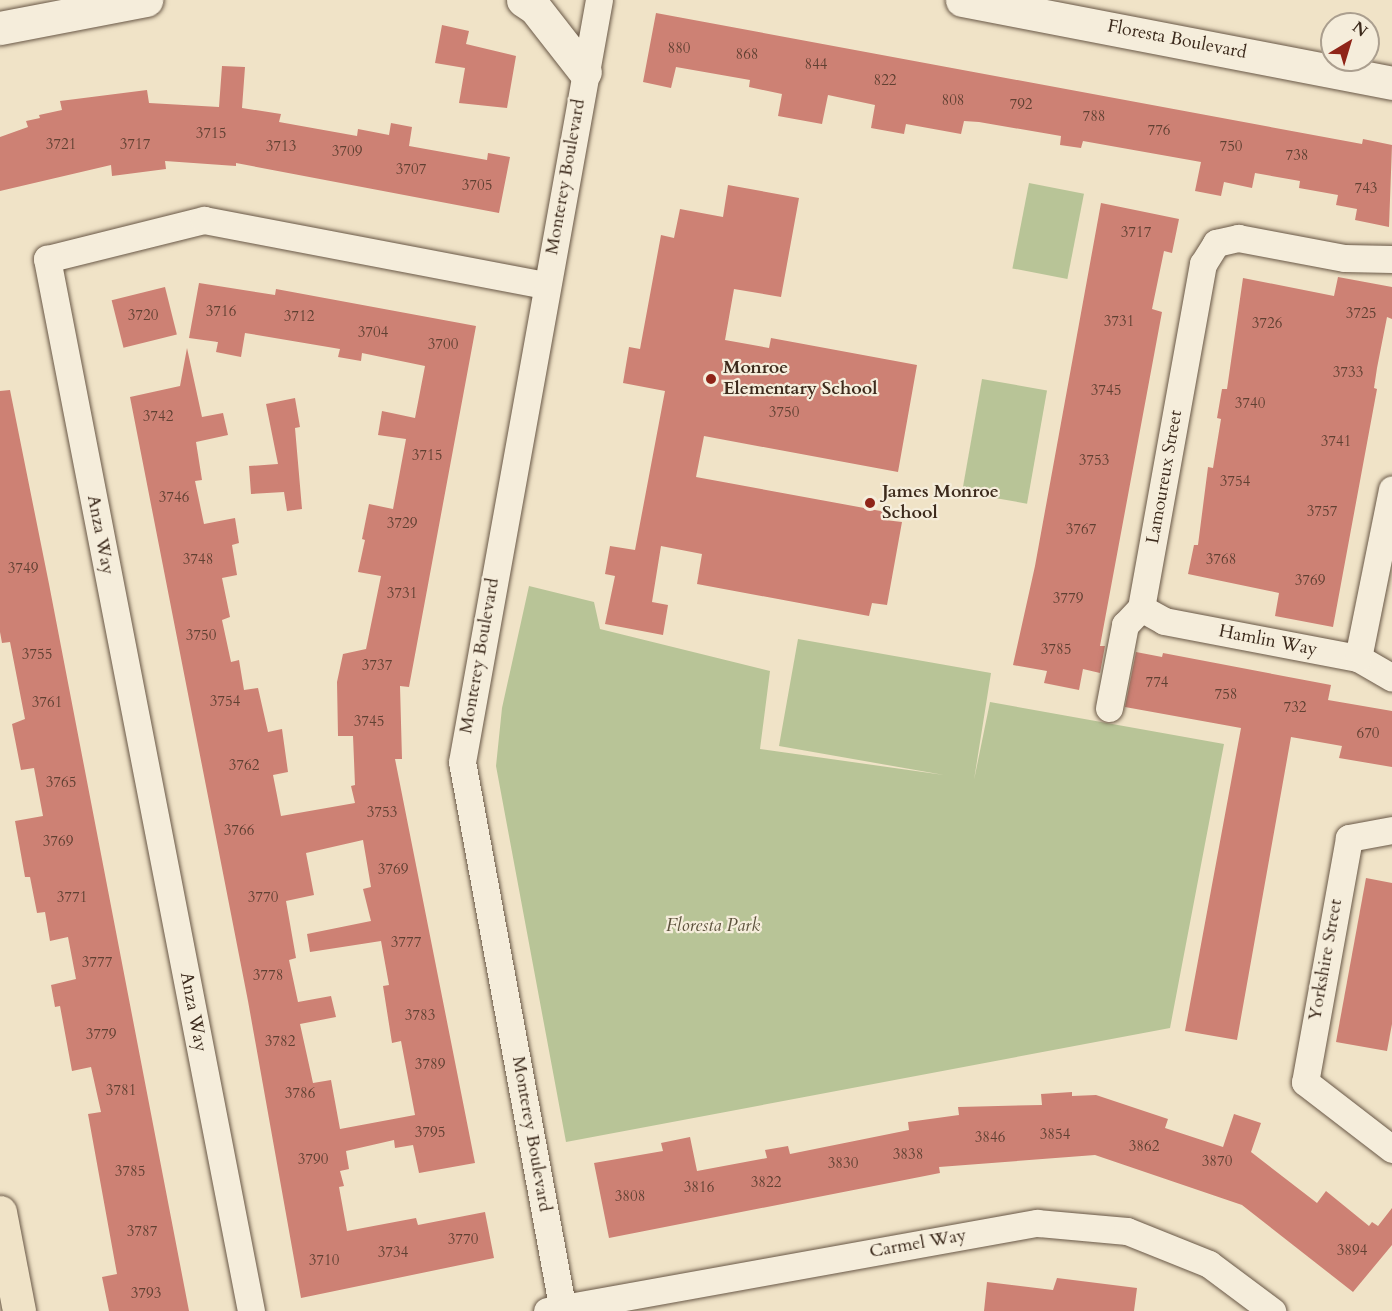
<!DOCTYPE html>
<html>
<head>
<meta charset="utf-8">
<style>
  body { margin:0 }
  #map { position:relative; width:1392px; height:1311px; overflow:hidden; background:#f0e3c7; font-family:Cardo,serif }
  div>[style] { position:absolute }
  .green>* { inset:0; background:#b8c497; transform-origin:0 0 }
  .building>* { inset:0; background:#cd8174; transform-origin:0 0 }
  .roads { filter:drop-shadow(0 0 2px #695847) drop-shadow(0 0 2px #695847) }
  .street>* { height:27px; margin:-13.5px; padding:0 13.5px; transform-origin:13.5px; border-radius:13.5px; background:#f5eddb }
  .secondary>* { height:33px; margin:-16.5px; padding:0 16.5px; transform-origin:16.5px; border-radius:16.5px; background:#f5eddb }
  .highway>* { height:33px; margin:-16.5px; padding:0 16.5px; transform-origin:16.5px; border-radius:16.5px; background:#f0e3c7 }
  .dots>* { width:16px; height:16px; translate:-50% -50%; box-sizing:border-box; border:3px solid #f5eddb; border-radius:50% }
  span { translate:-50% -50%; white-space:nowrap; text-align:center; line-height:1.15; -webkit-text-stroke:4.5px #f5eddb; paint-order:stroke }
  .number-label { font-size:15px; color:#604032 }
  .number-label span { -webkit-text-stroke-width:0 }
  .street-label { font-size:18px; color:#3c2a1c }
  .poi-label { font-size:18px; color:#3c2a1c; font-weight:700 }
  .left { translate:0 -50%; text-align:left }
  .park-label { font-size:18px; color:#5b503b; font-style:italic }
  .north { position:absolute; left:1320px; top:12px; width:60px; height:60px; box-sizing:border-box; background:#f5eddb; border:2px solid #ab9f8f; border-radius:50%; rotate:38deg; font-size:16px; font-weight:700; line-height:24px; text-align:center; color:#3c2a1c }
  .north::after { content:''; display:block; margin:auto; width:21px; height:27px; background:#8f2418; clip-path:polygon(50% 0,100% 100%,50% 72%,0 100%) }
</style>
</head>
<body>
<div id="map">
  <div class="green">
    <div style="left:1029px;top:183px;width:56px;height:87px;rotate:11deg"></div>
    <div style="left:982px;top:379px;width:66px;height:115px;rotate:10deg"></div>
    <div style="clip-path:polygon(529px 586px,594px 602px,600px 629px,770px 671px,760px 749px,944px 775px,779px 746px,798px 639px,991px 673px,974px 780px,990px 702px,1224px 744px,1170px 1028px,566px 1142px,496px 766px,502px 708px)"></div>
  </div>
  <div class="building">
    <div style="clip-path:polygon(656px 13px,1362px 144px,1363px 139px,1392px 145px,1389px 227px,1355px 220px,1357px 209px,1336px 205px,1338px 195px,1299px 188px,1300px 181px,1255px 173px,1252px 188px,1224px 182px,1221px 196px,1195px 191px,1201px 162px,1083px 141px,1081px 148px,1060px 145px,1061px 136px,979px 122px,964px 121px,961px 134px,906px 124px,904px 134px,871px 128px,875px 105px,828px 95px,822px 124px,778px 116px,782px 94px,749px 87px,750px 80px,676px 67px,671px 88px,643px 82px)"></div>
    <div style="clip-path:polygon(442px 25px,469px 31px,466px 44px,516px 56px,507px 108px,459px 103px,465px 68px,435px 63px)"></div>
    <div style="clip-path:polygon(222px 66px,245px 67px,242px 108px,281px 114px,279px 122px,357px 136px,358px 129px,389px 135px,391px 123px,412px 127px,409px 146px,487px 160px,488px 153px,510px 157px,499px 213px,236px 163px,236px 166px,165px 161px,166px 169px,112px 176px,111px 165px,0 191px,0 137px,28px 127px,26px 121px,40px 118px,39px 115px,62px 110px,60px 101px,147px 90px,149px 103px,219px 107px)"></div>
    <div style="clip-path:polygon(728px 185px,799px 198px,781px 297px,734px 289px,725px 340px,769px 348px,771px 338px,917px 365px,898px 472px,704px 436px,696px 477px,886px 512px,885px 520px,902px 522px,887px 605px,872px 603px,869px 616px,697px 584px,702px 554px,661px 546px,652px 602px,668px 605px,663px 635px,605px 624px,615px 576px,605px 574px,610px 546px,635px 550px,665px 391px,623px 383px,629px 347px,640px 349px,661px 235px,674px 238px,680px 209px,723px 217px)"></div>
    <div style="clip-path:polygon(1101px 203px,1179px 219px,1172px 253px,1164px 251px,1152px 309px,1162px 312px,1100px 646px,1105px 646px,1100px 673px,1083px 669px,1079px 690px,1044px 683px,1047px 671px,1013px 665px,1035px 566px)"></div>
    <div style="clip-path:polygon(1338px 277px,1392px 287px,1392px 319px,1387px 317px,1377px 368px,1374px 388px,1377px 389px,1333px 627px,1275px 616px,1279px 593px,1188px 574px,1194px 545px,1198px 545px,1208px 467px,1213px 468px,1221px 419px,1217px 418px,1222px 389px,1227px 389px,1243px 278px,1334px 296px)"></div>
    <div style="clip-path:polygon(evenodd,199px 283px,275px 295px,276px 289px,476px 326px,409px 687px,400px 686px,402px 759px,395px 759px,475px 1163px,419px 1173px,413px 1145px,395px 1148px,394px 1140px,346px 1151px,349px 1169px,340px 1171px,344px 1186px,339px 1187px,347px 1231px,416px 1218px,418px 1225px,485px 1212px,494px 1258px,301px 1298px,248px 1001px,130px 397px,180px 386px,187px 348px,202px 417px,223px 413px,228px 435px,196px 442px,202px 480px,195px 481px,204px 524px,235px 518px,239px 543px,232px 545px,237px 575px,222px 578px,230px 617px,222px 620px,231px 662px,239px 660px,244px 690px,258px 688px,268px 732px,282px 729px,288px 772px,273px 775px,281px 816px,355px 803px,351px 786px,355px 785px,353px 736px,338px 736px,337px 682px,343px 654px,366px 649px,381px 576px,358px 572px,365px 540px,362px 539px,369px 504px,393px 509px,406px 439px,378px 435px,382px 411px,415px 418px,425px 366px,362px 353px,361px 361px,338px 357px,340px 349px,245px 333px,241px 357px,216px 352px,218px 342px,189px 338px,199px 283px,363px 840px,371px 887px,363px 889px,371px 921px,307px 934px,310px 952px,381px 941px,389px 985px,383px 986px,392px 1043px,401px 1041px,415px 1115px,340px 1129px,331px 1080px,313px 1083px,300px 1024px,336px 1017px,331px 996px,298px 1002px,289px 960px,296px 958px,286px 901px,314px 895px,306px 853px,363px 840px)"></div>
    <div style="left:165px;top:287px;width:49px;height:55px;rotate:76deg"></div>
    <div style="clip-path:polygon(10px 390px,49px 584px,189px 1311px,109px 1311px,102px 1277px,117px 1274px,88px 1114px,101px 1112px,91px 1067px,72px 1071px,60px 1006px,55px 1007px,51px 985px,76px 979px,68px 937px,50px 941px,45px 912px,37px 913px,30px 877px,25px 877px,15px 821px,43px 816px,34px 768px,21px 770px,12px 724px,25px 719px,10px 642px,2px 643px,0 632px,0 391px)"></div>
    <div style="clip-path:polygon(295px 398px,300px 427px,295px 428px,302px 509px,287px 511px,284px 492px,251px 494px,249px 466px,278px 464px,266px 404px)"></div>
    <div style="clip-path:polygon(1136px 652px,1162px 657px,1163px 653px,1331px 685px,1328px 700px,1392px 711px,1392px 767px,1339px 758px,1342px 746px,1291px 737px,1237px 1040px,1185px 1031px,1241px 728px,1125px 707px)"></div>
    <div style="clip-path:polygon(1366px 878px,1392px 883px,1392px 1024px,1387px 1051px,1336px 1042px)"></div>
    <div style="clip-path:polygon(1072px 1092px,1072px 1096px,1096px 1095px,1168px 1119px,1165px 1128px,1223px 1147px,1234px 1114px,1261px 1123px,1251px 1152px,1317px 1203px,1326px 1191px,1369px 1226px,1372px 1222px,1378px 1226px,1392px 1208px,1392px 1245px,1353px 1292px,1242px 1205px,1095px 1155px,939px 1167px,940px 1173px,609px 1238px,594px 1163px,663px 1151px,661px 1143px,690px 1137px,697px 1171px,767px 1158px,765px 1150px,788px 1146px,790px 1154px,909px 1130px,908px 1122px,959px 1115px,958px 1107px,1042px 1105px,1041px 1094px)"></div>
    <div style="clip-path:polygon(1057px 1278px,1137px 1288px,1134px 1311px,984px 1311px,987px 1282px,1053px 1290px)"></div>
  </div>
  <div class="roads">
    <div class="street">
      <div style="left:1141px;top:608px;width:26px;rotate:29deg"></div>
      <div style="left:1164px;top:621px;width:197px;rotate:10.8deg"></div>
      <div style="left:1358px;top:658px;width:39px;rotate:30deg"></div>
      <div style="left:1358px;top:658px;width:172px;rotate:-78.6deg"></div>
      <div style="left:1109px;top:708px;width:85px;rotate:-79.1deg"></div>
      <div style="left:1125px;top:625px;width:23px;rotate:-47deg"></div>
      <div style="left:1141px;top:608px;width:350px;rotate:-79.8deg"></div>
      <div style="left:1203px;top:264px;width:25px;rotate:-58deg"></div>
      <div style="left:1216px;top:243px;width:23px;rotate:-13deg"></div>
      <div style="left:1238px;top:238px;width:108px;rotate:10.7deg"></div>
      <div style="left:1344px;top:258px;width:48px;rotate:1.2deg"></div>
      <div style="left:1392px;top:830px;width:44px;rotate:169.5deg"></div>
      <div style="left:1349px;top:838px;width:248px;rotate:100.2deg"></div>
      <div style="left:1305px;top:1082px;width:110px;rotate:37.6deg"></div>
      <div style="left:251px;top:1311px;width:1072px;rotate:-100.97deg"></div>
      <div style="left:47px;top:259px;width:162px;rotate:-14deg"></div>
      <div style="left:204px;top:220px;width:348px;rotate:10.8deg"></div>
      <div style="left:547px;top:1311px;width:498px;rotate:-10.2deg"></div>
      <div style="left:1037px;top:1223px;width:90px;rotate:5.1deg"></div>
      <div style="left:1127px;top:1231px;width:88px;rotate:21.9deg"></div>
      <div style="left:1209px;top:1264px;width:79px;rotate:36.7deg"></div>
      <div style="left:563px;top:1311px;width:558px;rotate:-100.42deg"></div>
      <div style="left:462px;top:762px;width:774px;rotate:-79.81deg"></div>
    </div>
    <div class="secondary">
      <div style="left:523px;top:0;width:14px;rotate:34deg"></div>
      <div style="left:535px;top:8px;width:81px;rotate:52deg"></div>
      <div style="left:962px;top:0;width:438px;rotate:10.9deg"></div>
      <div style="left:0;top:28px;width:149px;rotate:-10.9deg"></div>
    </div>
    <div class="highway">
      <div style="left:0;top:1212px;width:101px;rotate:79.1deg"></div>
    </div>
  </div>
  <div class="dots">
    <div style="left:711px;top:379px;background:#8f2418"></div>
    <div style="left:870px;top:503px;background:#8f2418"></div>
  </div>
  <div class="number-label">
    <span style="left:679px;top:49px">880</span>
    <span style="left:747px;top:55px">868</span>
    <span style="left:816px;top:65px">844</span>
    <span style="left:885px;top:81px">822</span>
    <span style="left:953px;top:101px">808</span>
    <span style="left:1021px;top:105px">792</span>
    <span style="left:1094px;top:117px">788</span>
    <span style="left:1159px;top:131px">776</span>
    <span style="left:211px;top:134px">3715</span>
    <span style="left:61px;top:145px">3721</span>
    <span style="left:135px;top:145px">3717</span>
    <span style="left:281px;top:147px">3713</span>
    <span style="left:1231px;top:147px">750</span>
    <span style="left:347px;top:152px">3709</span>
    <span style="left:1297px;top:156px">738</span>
    <span style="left:411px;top:170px">3707</span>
    <span style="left:477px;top:186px">3705</span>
    <span style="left:1366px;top:189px">743</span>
    <span style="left:1136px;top:233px">3717</span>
    <span style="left:221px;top:312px">3716</span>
    <span style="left:1361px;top:314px">3725</span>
    <span style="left:143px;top:316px">3720</span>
    <span style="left:299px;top:317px">3712</span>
    <span style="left:1119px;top:322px">3731</span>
    <span style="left:1267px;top:324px">3726</span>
    <span style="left:373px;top:333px">3704</span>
    <span style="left:443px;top:345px">3700</span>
    <span style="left:1348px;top:373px">3733</span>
    <span style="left:1106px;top:391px">3745</span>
    <span style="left:1250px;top:404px">3740</span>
    <span style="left:784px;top:413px">3750</span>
    <span style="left:158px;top:417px">3742</span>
    <span style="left:1336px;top:442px">3741</span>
    <span style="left:427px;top:456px">3715</span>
    <span style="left:1094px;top:461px">3753</span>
    <span style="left:1235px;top:482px">3754</span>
    <span style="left:174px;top:498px">3746</span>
    <span style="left:1322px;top:512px">3757</span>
    <span style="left:402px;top:524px">3729</span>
    <span style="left:1081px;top:530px">3767</span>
    <span style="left:198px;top:560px">3748</span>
    <span style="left:1221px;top:560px">3768</span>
    <span style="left:23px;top:569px">3749</span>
    <span style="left:1310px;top:581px">3769</span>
    <span style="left:402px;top:594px">3731</span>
    <span style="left:1068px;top:599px">3779</span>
    <span style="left:201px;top:636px">3750</span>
    <span style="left:1056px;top:650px">3785</span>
    <span style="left:37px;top:655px">3755</span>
    <span style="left:377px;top:666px">3737</span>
    <span style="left:1157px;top:683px">774</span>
    <span style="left:1226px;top:695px">758</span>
    <span style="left:225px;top:702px">3754</span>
    <span style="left:47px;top:703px">3761</span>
    <span style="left:1295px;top:708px">732</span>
    <span style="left:369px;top:722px">3745</span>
    <span style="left:1368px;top:734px">670</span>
    <span style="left:244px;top:766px">3762</span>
    <span style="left:61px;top:783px">3765</span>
    <span style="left:382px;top:813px">3753</span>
    <span style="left:239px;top:831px">3766</span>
    <span style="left:58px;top:842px">3769</span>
    <span style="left:393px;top:870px">3769</span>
    <span style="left:72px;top:898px">3771</span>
    <span style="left:263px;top:898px">3770</span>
    <span style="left:406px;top:943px">3777</span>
    <span style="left:97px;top:963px">3777</span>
    <span style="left:268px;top:976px">3778</span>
    <span style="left:420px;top:1016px">3783</span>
    <span style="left:101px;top:1035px">3779</span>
    <span style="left:280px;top:1042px">3782</span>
    <span style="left:430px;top:1065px">3789</span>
    <span style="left:121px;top:1091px">3781</span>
    <span style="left:300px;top:1094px">3786</span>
    <span style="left:430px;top:1133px">3795</span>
    <span style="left:1055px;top:1135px">3854</span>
    <span style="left:990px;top:1138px">3846</span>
    <span style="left:1144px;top:1147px">3862</span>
    <span style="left:908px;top:1155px">3838</span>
    <span style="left:313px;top:1160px">3790</span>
    <span style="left:1217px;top:1162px">3870</span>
    <span style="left:843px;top:1164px">3830</span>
    <span style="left:130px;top:1172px">3785</span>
    <span style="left:766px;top:1183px">3822</span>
    <span style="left:699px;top:1188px">3816</span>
    <span style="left:630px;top:1197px">3808</span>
    <span style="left:142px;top:1232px">3787</span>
    <span style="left:463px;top:1240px">3770</span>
    <span style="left:1352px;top:1251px">3894</span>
    <span style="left:393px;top:1253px">3734</span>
    <span style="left:324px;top:1261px">3710</span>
    <span style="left:146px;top:1294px">3793</span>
  </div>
  <div class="street-label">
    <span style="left:1177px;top:40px;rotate:11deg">Floresta Boulevard</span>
    <span style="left:566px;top:177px;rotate:-80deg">Monterey Boulevard</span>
    <span style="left:1165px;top:477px;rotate:-80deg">Lamoureux Street</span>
    <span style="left:100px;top:535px;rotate:79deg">Anza Way</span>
    <span style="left:1268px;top:641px;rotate:11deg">Hamlin Way</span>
    <span style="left:480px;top:656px;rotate:-80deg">Monterey Boulevard</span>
    <span style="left:1326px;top:960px;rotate:-80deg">Yorkshire Street</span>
    <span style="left:193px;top:1012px;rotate:79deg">Anza Way</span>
    <span style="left:531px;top:1134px;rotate:80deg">Monterey Boulevard</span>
    <span style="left:918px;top:1244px;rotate:-10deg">Carmel Way</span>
  </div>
  <div class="poi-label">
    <span class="left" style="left:723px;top:379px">Monroe<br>Elementary School</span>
    <span class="left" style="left:882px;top:503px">James Monroe<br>School</span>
  </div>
  <div class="park-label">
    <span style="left:713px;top:926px">Floresta Park</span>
  </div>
  <div class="north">N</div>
</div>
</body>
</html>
